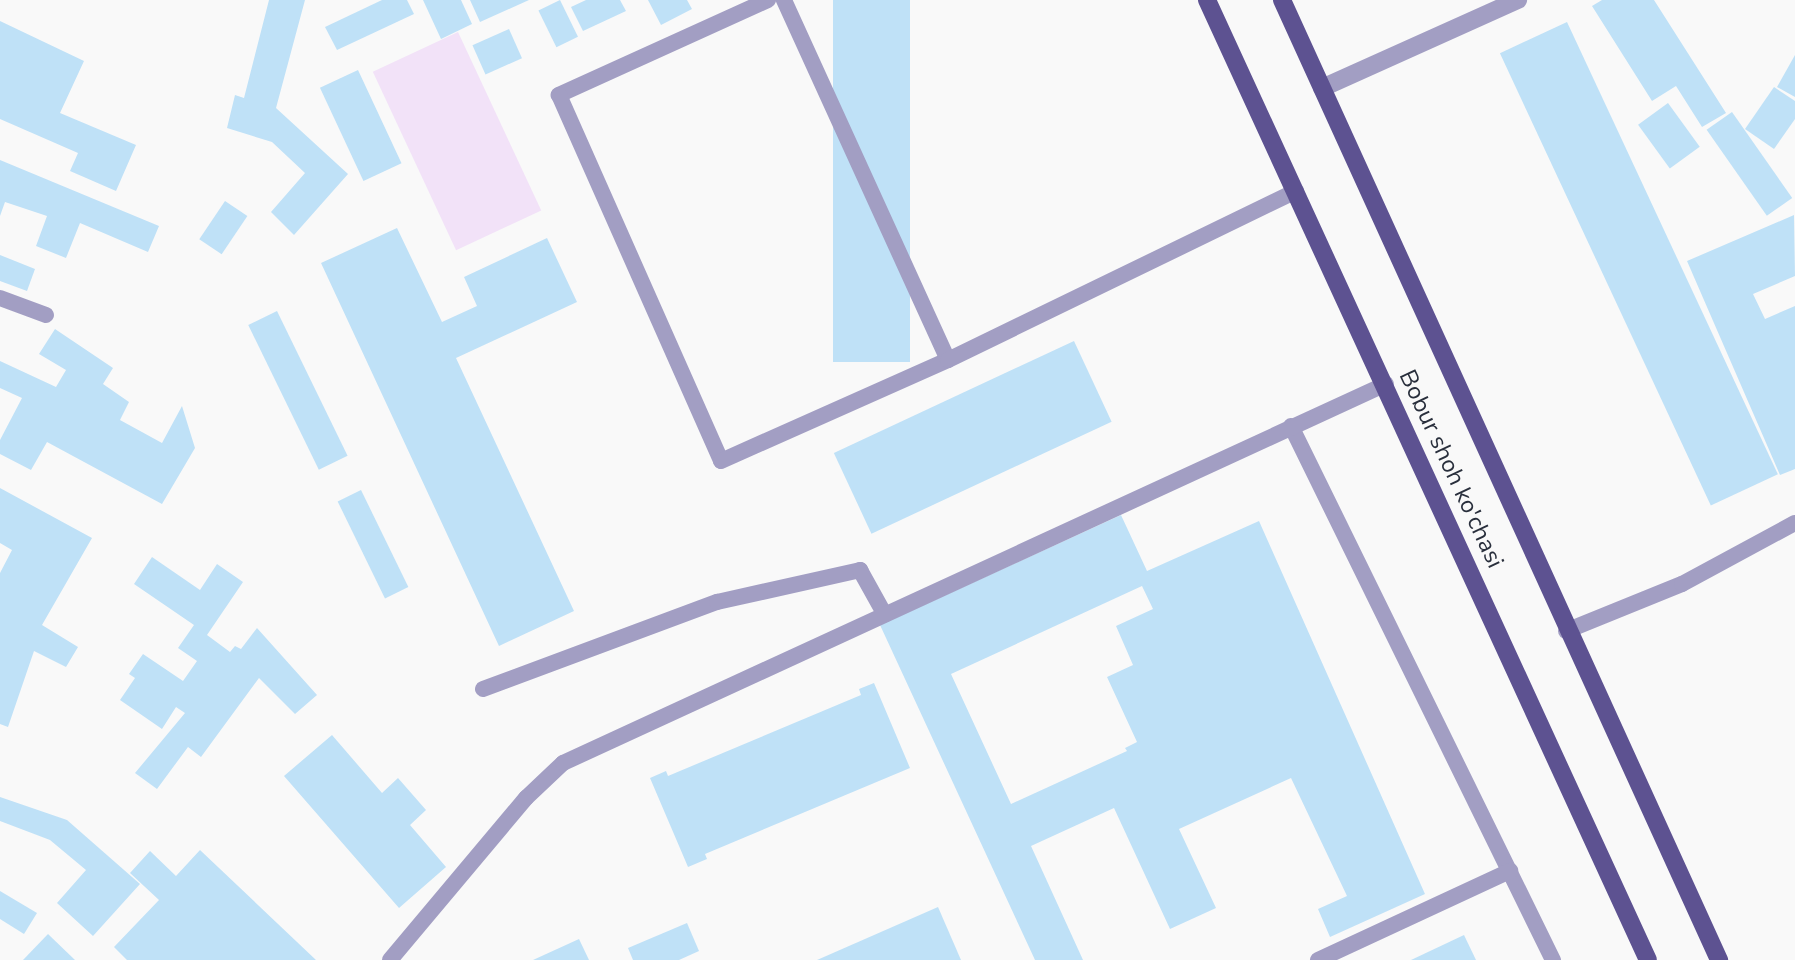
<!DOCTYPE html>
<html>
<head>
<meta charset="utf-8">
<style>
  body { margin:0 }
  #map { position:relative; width:1795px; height:960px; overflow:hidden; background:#f9f9f9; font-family:"Nunito Sans",sans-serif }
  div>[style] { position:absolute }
  .green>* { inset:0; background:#f2e2f8; transform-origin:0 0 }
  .building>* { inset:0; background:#bfe1f7; transform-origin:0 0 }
  .service>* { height:16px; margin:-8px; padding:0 8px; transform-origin:8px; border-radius:8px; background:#a29ec3 }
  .minor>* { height:18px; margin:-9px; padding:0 9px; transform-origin:9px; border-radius:9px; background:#a29ec3 }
  .primary>* { height:18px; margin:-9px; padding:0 9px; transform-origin:9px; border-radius:9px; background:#5d5291 }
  span { translate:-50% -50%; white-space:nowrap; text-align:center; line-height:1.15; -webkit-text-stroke:5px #f9f9f9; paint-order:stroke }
  .street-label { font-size:24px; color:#292f3c }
</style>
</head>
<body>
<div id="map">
  <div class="green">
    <div style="left:458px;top:32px;width:197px;height:94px;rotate:65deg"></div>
  </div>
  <div class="building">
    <div style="clip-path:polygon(269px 0,305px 0,276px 108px,348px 174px,294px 235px,271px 212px,305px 173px,272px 142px,227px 128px,235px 95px,244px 98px)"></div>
    <div style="clip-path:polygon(382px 0,407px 0,414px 14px,337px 50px,325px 27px)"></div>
    <div style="clip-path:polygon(423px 0,461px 0,472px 24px,441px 39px)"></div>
    <div style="clip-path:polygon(470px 0,529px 0,480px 22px)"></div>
    <div style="left:560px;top:0;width:41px;height:24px;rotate:64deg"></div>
    <div style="clip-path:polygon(586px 0,620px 0,626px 11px,583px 31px,571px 7px)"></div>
    <div style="clip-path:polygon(648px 0,687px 0,692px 9px,661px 25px)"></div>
    <div style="left:833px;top:0;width:77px;height:362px"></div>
    <div style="clip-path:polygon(1602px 0,1654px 0,1726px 113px,1702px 127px,1676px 86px,1652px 101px,1592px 6px)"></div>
    <div style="clip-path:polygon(0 21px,84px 61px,60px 113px,136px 145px,116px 191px,70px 171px,78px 153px,0 119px)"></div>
    <div style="left:1567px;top:22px;width:499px;height:74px;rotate:65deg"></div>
    <div style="left:509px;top:29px;width:32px;height:40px;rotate:66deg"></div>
    <div style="clip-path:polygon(1795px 55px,1795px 97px,1777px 87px)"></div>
    <div style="left:358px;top:70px;width:103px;height:42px;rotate:65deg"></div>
    <div style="clip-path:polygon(1774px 87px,1795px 101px,1795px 119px,1774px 149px,1745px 129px)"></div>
    <div style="left:1668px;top:103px;width:54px;height:37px;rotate:54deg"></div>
    <div style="left:1732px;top:112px;width:105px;height:31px;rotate:55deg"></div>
    <div style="clip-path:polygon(0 160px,159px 226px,148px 252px,80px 223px,66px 258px,36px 246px,47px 216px,5px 202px,0 216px)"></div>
    <div style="left:225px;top:201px;width:27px;height:46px;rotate:34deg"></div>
    <div style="clip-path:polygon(1794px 215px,1795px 276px,1753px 294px,1765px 319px,1795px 306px,1795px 469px,1780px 475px,1687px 261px)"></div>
    <div style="clip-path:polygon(397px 228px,442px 322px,477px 306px,464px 277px,547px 238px,577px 302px,456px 358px,574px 611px,499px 646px,321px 263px)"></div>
    <div style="clip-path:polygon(0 255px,35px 269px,27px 291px,0 281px)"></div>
    <div style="left:277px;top:311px;width:161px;height:32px;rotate:64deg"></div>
    <div style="clip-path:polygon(55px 329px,113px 368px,103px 384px,129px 402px,120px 420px,162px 443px,182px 406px,195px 448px,162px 504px,47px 442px,31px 470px,0 454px,0 440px,22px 398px,0 388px,0 361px,56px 387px,66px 370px,39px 354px)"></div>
    <div style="left:1074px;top:341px;width:89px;height:265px;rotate:65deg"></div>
    <div style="clip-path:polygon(0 488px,92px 538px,42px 625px,78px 647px,66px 667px,34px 651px,8px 727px,0 724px,0 573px,12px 550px,0 543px)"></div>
    <div style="left:361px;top:490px;width:108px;height:26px;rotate:64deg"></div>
    <div style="clip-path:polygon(evenodd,1121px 515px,1147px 571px,1259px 521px,1425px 894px,1330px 937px,1318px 909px,1347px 896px,1291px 778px,1179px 829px,1216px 908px,1170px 929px,1114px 808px,1031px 846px,1083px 960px,1035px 960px,880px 625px,1121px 515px,1142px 586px,1153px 609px,1116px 626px,1133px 665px,1107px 677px,1137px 742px,1125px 748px,1127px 751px,1011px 804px,951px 674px,1142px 586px)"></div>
    <div style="clip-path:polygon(152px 557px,200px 590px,217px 564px,243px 582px,207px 635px,230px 652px,235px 646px,241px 649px,257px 628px,317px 695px,295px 714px,259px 678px,201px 757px,188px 747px,157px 789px,135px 773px,185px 713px,176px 707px,162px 729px,120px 700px,135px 678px,129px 674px,143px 654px,183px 681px,197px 661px,178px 648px,194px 625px,134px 584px)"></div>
    <div style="clip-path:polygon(874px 683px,910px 768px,705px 854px,707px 859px,688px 867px,650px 778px,666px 771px,668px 776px,861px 695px,859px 689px)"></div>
    <div style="clip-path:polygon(332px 735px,382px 793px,398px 778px,426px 810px,410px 825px,446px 867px,399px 908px,284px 776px)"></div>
    <div style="clip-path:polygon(0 797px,67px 820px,140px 884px,93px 936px,57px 903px,86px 870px,50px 840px,0 821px)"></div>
    <div style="clip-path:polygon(200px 850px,316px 960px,127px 960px,114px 947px,159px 900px,130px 873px,150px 851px,176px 876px)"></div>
    <div style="clip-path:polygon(0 891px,37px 913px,24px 934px,0 919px)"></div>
    <div style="clip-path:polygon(938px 907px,961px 960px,817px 960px)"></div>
    <div style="clip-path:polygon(687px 923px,699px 951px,679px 960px,633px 960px,628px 948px)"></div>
    <div style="clip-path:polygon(48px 934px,75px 960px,23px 960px)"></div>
    <div style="clip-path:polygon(1464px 935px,1476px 960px,1411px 960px)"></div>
    <div style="clip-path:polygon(579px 939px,589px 960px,533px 960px)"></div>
  </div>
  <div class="service">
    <div style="left:768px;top:0;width:230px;rotate:155.6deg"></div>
    <div style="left:559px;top:95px;width:400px;rotate:66.1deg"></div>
    <div style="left:721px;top:461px;width:248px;rotate:-24deg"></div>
    <div style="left:948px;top:360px;width:396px;rotate:-114.5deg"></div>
    <div style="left:0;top:298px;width:49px;rotate:20.3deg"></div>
    <div style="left:948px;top:360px;width:387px;rotate:-25.9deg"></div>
    <div style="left:1291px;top:426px;width:595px;rotate:63.87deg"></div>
    <div style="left:1566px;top:631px;width:125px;rotate:-22.1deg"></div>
    <div style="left:1682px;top:584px;width:128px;rotate:-28.4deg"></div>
    <div style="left:483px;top:689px;width:250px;rotate:-20.4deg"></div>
    <div style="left:717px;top:602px;width:147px;rotate:-12.6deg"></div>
    <div style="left:860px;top:570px;width:51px;rotate:60.9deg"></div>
    <div style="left:390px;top:960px;width:212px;rotate:-50deg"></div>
    <div style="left:526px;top:798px;width:51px;rotate:-43.4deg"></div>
    <div style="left:563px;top:763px;width:906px;rotate:-24.73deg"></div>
    <div style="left:1318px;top:960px;width:212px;rotate:-24.9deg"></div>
  </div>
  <div class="minor">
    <div style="left:1322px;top:88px;width:215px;rotate:-24.2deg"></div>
  </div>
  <div class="primary">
    <div style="left:1207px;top:0;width:1056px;rotate:65.33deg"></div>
    <div style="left:1282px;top:0;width:1055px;rotate:65.52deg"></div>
  </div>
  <div class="street-label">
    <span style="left:1451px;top:469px;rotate:65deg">Bobur shoh ko'chasi</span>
  </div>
</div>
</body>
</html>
